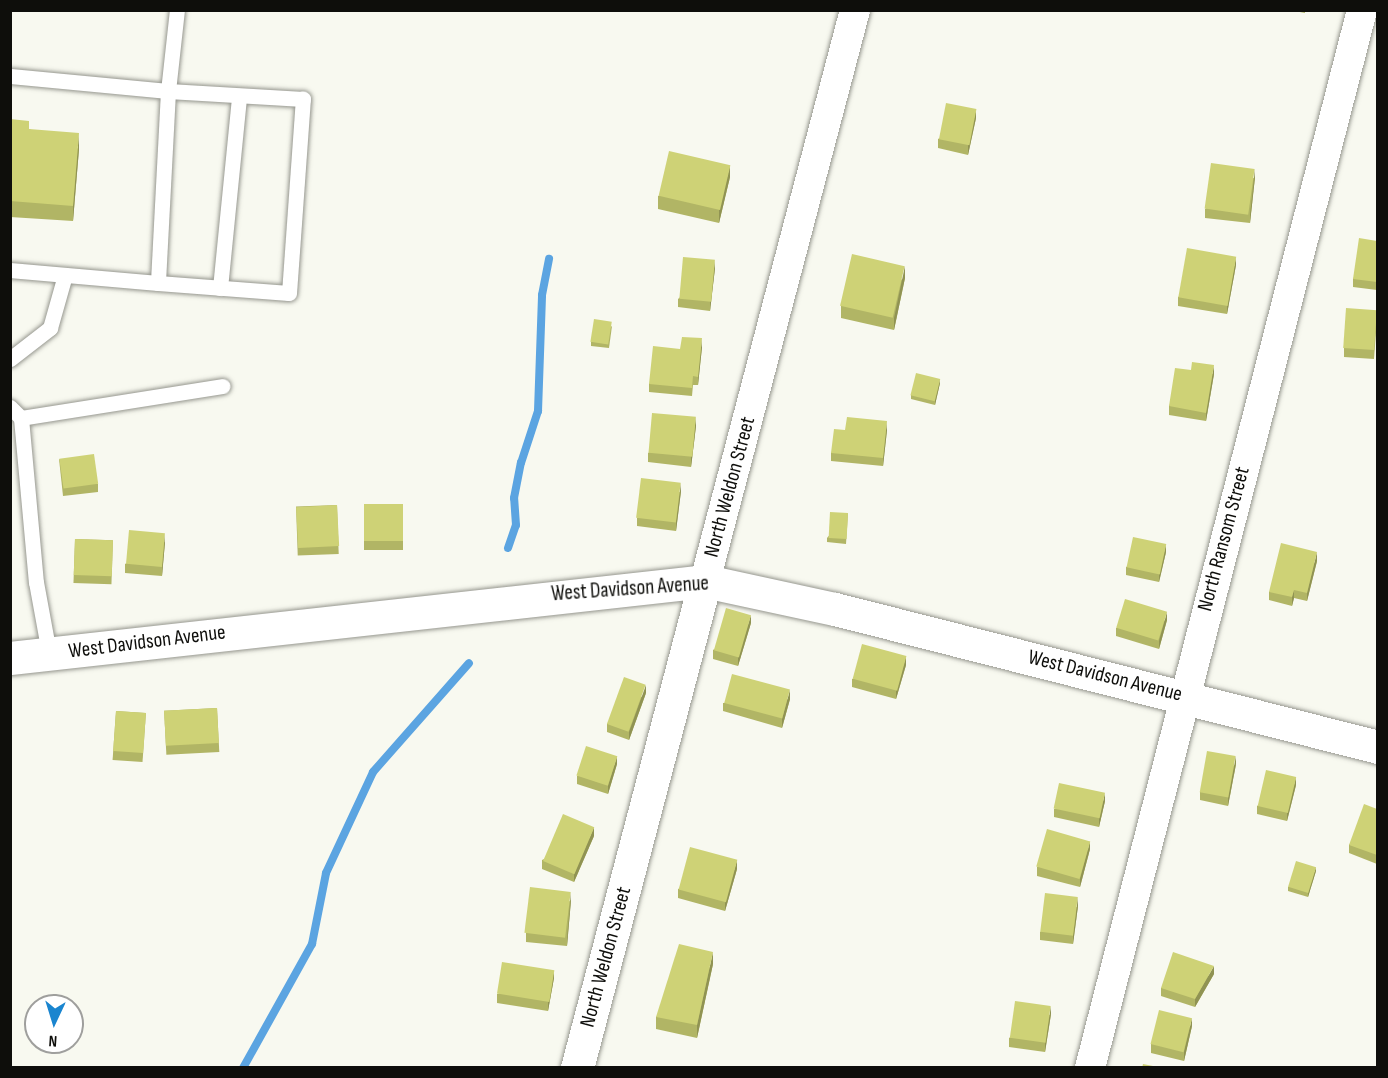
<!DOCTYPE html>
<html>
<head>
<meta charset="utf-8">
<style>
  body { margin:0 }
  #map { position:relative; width:1388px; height:1078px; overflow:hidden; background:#f8f9f0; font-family:"Sofia Sans Condensed",sans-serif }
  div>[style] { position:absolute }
  .stream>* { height:8px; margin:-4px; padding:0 4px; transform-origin:4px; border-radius:4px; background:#5ba4e1 }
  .roads { filter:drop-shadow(0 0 2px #96978f) drop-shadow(0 0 2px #96978f) }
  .service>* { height:15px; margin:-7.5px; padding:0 7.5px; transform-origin:7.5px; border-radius:7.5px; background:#fff }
  .minor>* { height:30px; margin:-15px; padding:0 15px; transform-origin:15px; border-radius:15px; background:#fff }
  .tertiary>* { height:33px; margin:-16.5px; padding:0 16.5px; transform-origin:16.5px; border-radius:16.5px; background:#fff }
  .wall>* { inset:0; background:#b1b565; transform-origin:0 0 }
  .shaded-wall>* { inset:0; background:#909353 }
  .building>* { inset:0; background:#ced276; transform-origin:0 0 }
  span { translate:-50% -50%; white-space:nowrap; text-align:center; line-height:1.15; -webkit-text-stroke:4.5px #fff; paint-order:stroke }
  .street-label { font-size:21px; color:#0e0e0b }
  .frame { position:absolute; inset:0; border:12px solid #0e0e0b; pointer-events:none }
  .north { position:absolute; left:24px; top:994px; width:60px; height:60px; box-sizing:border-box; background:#fff; border:2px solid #9f9f9d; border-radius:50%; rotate:184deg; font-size:16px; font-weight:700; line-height:24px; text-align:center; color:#0e0e0b }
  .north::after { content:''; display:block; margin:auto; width:21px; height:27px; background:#1a85cf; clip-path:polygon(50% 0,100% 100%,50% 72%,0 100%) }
</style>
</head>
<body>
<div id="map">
  <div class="stream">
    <div style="left:508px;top:548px;width:24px;rotate:-71deg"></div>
    <div style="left:516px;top:525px;width:27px;rotate:-94deg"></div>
    <div style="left:514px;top:498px;width:36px;rotate:-79deg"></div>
    <div style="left:521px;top:463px;width:55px;rotate:-71.9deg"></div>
    <div style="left:538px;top:411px;width:116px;rotate:-88deg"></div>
    <div style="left:542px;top:295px;width:37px;rotate:-79deg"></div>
    <div style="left:243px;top:1068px;width:142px;rotate:-60.9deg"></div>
    <div style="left:312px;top:944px;width:72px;rotate:-78.8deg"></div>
    <div style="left:326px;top:873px;width:111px;rotate:-65deg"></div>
    <div style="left:373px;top:772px;width:145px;rotate:-48.6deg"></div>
  </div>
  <div class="roads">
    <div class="service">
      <div style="left:10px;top:76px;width:159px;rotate:5.4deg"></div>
      <div style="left:168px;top:91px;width:192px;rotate:93deg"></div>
      <div style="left:158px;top:283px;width:149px;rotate:-175deg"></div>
      <div style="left:158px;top:283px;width:131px;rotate:4.4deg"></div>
      <div style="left:289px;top:293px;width:195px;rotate:-85.9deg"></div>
      <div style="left:303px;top:99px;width:135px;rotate:-176.6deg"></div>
      <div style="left:168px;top:91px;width:81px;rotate:-83.7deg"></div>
      <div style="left:220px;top:288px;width:193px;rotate:-84.3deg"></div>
      <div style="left:10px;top:359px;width:51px;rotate:-37.8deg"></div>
      <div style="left:50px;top:328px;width:55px;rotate:-74.2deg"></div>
      <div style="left:10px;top:407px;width:16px;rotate:45deg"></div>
      <div style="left:21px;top:418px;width:165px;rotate:84.8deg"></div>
      <div style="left:36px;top:582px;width:72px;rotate:79.6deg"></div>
      <div style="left:21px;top:418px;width:204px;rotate:-9deg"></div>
    </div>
    <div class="minor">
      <div style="left:705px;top:581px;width:590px;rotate:-75.28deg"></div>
      <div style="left:1090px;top:1068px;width:1092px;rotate:-75.58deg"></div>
    </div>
    <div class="tertiary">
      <div style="left:10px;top:658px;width:699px;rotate:-6.32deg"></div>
      <div style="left:705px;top:581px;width:133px;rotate:12.2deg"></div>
      <div style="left:835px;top:609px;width:560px;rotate:14.26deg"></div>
      <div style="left:577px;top:1068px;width:504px;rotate:-75.27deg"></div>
    </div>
  </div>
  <div class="wall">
    <div style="clip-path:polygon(1289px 10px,1305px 10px,1305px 13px)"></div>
    <div style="clip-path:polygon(976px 118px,968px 155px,938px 148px,938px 139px)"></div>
    <div style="clip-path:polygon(10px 119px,29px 129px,79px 149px,73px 221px,10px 217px)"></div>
    <div style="clip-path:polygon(730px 177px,719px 223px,658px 209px,658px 196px)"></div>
    <div style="clip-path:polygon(1255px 177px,1250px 223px,1205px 218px,1205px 209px)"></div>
    <div style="clip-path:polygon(1377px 241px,1377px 290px,1353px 287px,1353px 279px)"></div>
    <div style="clip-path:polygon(1236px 265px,1227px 314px,1178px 306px,1178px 297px)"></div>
    <div style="clip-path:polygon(715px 268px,710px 311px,678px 307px,678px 299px)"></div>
    <div style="clip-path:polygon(905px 278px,894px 330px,841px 318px,841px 306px)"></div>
    <div style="clip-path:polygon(1377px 319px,1374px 359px,1344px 357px,1344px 348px)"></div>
    <div style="clip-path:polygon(612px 326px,609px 348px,591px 346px,591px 342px)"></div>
    <div style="clip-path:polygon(702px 347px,698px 385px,693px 385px,692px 396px,649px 392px,649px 384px,680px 349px)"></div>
    <div style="clip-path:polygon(1191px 370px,1214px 374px,1206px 421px,1169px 415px,1169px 406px)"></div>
    <div style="clip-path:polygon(940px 383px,935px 405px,911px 399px,911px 395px)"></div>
    <div style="clip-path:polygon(696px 426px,691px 467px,648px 462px,648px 453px)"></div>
    <div style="clip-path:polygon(845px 430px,887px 430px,883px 466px,831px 461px,831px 453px)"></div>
    <div style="clip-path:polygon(59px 459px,98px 484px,98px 492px,63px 496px)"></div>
    <div style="clip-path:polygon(681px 491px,676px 531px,637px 526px,637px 518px)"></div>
    <div style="left:364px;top:504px;width:39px;height:46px"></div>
    <div style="left:337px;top:505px;width:49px;height:41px;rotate:88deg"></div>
    <div style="clip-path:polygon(848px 513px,846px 544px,827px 542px,827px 538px)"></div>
    <div style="left:75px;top:539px;width:38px;height:44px;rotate:2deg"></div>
    <div style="clip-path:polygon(165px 542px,162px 576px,125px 573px,125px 564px)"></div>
    <div style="clip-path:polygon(1166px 552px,1159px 582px,1126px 575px,1126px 567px)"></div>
    <div style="clip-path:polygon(1317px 561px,1307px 601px,1294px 598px,1292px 606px,1269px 600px,1269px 592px)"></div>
    <div style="clip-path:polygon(1167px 620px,1159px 649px,1116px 636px,1116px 628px)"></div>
    <div style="clip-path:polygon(751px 623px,738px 666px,713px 659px,713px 650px)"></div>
    <div style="clip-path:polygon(906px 665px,896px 699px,852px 687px,852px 679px)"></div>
    <div style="clip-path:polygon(646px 693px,629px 740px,607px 732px,607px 724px)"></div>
    <div style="clip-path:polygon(790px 699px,782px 728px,723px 711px,723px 703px)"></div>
    <div style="left:217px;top:708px;width:44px;height:53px;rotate:87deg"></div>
    <div style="left:116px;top:711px;width:30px;height:49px;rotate:4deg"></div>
    <div style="clip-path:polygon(617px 764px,608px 794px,577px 784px,577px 776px)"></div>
    <div style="clip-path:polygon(1236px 764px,1228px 806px,1200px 800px,1200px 792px)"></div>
    <div style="clip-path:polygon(1296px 785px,1287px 821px,1257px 814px,1257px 806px)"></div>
    <div style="clip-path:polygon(1105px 801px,1099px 827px,1054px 817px,1054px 809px)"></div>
    <div style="clip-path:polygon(1377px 809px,1377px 864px,1349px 853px,1349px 845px)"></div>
    <div style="clip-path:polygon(594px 836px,574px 882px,542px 869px,542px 860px)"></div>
    <div style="clip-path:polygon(1090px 849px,1080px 887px,1037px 876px,1037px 867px)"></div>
    <div style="clip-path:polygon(737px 869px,725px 911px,678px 898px,678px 889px)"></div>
    <div style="clip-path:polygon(1316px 871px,1308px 897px,1288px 891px,1288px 887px)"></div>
    <div style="clip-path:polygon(571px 900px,567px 946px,526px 942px,526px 933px)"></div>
    <div style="clip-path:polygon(1078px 906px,1073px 944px,1040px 940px,1040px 932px)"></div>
    <div style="clip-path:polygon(713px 964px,697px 1038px,656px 1029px,656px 1017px)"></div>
    <div style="clip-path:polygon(1214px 974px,1195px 1007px,1161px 996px,1161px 988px)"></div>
    <div style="clip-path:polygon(554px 978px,548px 1011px,497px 1003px,497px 994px)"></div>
    <div style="clip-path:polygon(1051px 1014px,1045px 1052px,1009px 1047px,1009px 1038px)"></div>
    <div style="clip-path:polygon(1192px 1026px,1184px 1061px,1151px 1053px,1151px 1044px)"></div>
  </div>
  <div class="shaded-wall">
    <div style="clip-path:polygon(976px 109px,976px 118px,968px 155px,968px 146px)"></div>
    <div style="clip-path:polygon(79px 133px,79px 149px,73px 221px,73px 206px)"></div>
    <div style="clip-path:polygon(730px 165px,730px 177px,719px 223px,719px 210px)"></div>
    <div style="clip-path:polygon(1255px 169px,1255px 177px,1250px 223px,1250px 215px)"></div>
    <div style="clip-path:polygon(1236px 257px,1236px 265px,1227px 314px,1227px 306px)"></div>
    <div style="clip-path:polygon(715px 260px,715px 268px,710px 311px,710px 302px)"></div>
    <div style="clip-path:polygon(905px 266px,905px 278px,894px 330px,894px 318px)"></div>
    <div style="clip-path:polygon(702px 338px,702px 347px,698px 385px,698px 377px)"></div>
    <div style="clip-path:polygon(1214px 365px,1214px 374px,1206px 421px,1206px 413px)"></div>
    <div style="clip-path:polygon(940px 379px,940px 383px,935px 405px,935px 400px)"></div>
    <div style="clip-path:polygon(696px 417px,696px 426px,691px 467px,691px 458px)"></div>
    <div style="clip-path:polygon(887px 421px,887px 430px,883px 466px,883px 458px)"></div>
    <div style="clip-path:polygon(681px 483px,681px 491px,676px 531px,676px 522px)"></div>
    <div style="clip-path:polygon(165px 533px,165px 542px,162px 576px,162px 568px)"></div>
    <div style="clip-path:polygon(1166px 544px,1166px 552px,1159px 582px,1159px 574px)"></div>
    <div style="clip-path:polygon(1317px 552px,1317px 561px,1307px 601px,1307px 593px)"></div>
    <div style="clip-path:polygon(1294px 590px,1294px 598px,1292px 606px,1292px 597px)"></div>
    <div style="clip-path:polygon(1167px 612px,1167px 620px,1159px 649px,1159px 641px)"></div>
    <div style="clip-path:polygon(751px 615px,751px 623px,738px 666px,738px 657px)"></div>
    <div style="clip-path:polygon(906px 656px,906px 665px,896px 699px,896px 691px)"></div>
    <div style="clip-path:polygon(646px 685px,646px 693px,629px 740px,629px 732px)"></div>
    <div style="clip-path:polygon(790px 690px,790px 699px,782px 728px,782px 719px)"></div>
    <div style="clip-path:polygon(617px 756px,617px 764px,608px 794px,608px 786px)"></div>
    <div style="clip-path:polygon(1236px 756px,1236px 764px,1228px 806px,1228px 798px)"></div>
    <div style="clip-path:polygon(1296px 777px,1296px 785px,1287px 821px,1287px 813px)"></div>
    <div style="clip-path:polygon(1105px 793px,1105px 801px,1099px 827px,1099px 819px)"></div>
    <div style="clip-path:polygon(594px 827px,594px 836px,574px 882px,574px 874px)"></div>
    <div style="clip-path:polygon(1090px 841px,1090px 849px,1080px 887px,1080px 879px)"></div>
    <div style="clip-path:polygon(737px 860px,737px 869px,725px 911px,725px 903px)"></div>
    <div style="clip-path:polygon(1316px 867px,1316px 871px,1308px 897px,1308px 893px)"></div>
    <div style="clip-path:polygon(571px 892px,571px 900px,567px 946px,567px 938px)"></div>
    <div style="clip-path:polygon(1078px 897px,1078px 906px,1073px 944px,1073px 936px)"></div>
    <div style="clip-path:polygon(713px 952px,713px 964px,697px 1038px,697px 1025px)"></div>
    <div style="clip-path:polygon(1214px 966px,1214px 974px,1195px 1007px,1195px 999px)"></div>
    <div style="clip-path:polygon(554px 970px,554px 978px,548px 1011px,548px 1003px)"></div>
    <div style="clip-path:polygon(1051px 1006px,1051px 1014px,1045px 1052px,1045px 1044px)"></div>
    <div style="clip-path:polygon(1192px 1018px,1192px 1026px,1184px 1061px,1184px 1052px)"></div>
  </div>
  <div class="building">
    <div style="left:946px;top:103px;width:31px;height:37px;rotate:11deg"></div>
    <div style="clip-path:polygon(10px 119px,29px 121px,29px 129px,79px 133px,73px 206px,10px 201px)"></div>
    <div style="left:669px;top:151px;width:63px;height:46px;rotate:13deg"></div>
    <div style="left:1211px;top:163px;width:44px;height:46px;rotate:8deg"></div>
    <div style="clip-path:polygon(1359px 238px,1377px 241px,1377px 282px,1353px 279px)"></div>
    <div style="left:1187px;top:248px;width:50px;height:50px;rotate:10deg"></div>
    <div style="left:852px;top:254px;width:54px;height:53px;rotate:13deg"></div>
    <div style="left:683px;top:257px;width:32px;height:42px;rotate:5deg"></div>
    <div style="left:1346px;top:308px;width:31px;height:40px;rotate:4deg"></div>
    <div style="left:594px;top:319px;width:18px;height:23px;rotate:9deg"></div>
    <div style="clip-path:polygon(682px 337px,702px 338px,698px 377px,693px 376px,692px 388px,649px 384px,653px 346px,680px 349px)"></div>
    <div style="clip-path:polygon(1192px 362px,1214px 365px,1206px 413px,1169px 406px,1175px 368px,1191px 370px)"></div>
    <div style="left:916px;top:373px;width:25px;height:23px;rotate:14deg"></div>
    <div style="left:652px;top:413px;width:44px;height:40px;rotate:5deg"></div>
    <div style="clip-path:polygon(847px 417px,887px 421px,883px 458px,831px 453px,834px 429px,845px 430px)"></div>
    <div style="left:94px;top:454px;width:30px;height:35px;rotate:82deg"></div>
    <div style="left:641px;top:478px;width:40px;height:40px;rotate:7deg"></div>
    <div style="left:364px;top:504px;width:39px;height:37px"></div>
    <div style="left:337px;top:505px;width:41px;height:41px;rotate:87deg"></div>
    <div style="left:830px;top:512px;width:18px;height:26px;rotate:3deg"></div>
    <div style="left:129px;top:530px;width:36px;height:34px;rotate:5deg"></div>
    <div style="left:1133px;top:537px;width:34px;height:31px;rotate:12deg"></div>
    <div style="left:75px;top:539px;width:38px;height:36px;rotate:2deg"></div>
    <div style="clip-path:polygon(1281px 543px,1317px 552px,1307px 593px,1294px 590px,1292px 597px,1269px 592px)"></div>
    <div style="left:1125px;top:599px;width:44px;height:30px;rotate:17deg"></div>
    <div style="left:726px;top:608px;width:26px;height:44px;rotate:16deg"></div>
    <div style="left:862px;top:644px;width:46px;height:36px;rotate:15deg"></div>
    <div style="left:732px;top:674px;width:60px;height:30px;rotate:15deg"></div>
    <div style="left:624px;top:677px;width:23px;height:50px;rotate:20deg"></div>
    <div style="left:217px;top:708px;width:35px;height:53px;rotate:87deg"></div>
    <div style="left:116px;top:711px;width:30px;height:40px;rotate:4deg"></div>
    <div style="left:586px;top:746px;width:33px;height:31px;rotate:18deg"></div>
    <div style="left:1207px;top:751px;width:29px;height:42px;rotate:10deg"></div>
    <div style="left:1266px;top:770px;width:31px;height:37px;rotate:13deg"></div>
    <div style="left:1059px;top:783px;width:47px;height:26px;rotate:12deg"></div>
    <div style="clip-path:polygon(1364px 804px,1377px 809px,1377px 855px,1349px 845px)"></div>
    <div style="left:563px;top:814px;width:34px;height:51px;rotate:23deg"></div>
    <div style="left:1047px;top:829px;width:45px;height:39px;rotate:16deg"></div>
    <div style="left:690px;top:847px;width:49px;height:44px;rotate:15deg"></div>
    <div style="left:1296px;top:861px;width:21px;height:27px;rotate:17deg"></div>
    <div style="left:530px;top:887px;width:41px;height:46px;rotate:7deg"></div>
    <div style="left:1045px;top:893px;width:33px;height:39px;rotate:7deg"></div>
    <div style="clip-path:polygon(679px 944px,713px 952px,697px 1025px,656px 1017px)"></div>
    <div style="clip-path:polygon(1173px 952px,1214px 966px,1195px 999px,1161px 988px)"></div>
    <div style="left:502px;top:962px;width:53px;height:32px;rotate:9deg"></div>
    <div style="left:1015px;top:1001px;width:36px;height:37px;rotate:8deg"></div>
    <div style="left:1159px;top:1010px;width:34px;height:35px;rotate:14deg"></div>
    <div style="clip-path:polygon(1143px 1064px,1163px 1068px,1142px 1068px)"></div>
  </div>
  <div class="street-label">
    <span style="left:730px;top:487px;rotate:-75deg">North Weldon Street</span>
    <span style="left:1224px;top:539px;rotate:-75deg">North Ransom Street</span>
    <span style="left:630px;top:589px;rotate:-4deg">West Davidson Avenue</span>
    <span style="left:147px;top:642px;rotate:-7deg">West Davidson Avenue</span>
    <span style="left:1105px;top:676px;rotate:14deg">West Davidson Avenue</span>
    <span style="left:606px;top:957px;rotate:-75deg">North Weldon Street</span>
  </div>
  <div class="frame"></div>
  <div class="north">N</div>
</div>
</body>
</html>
